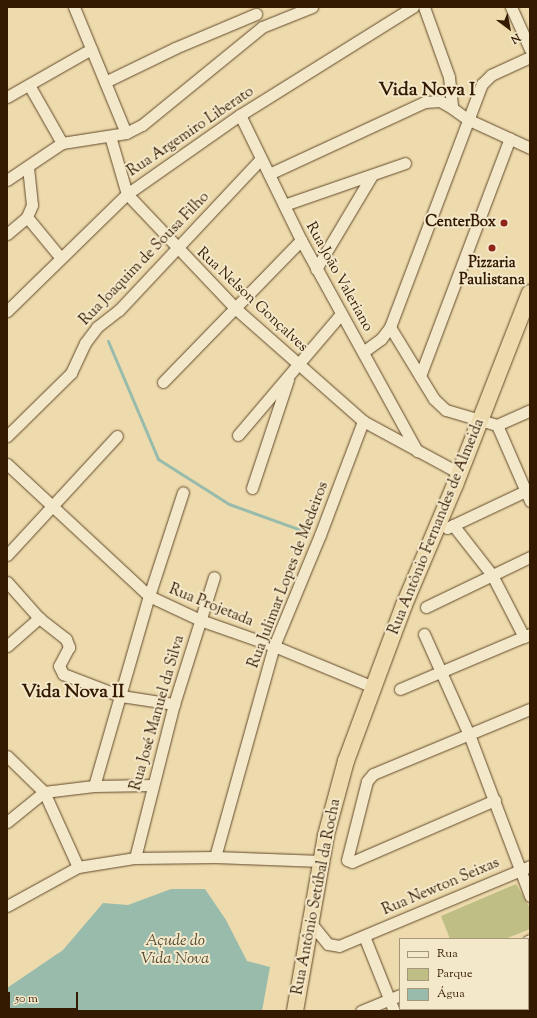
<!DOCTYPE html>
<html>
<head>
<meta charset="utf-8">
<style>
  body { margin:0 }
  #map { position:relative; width:537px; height:1018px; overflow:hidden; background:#eedbad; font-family:"Sorts Mill Goudy",serif }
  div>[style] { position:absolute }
  .green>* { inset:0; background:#bfbe85 }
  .water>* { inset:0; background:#99bbac }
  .stream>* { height:3px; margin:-1.5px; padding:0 1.5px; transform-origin:1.5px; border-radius:1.5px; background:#99bbac }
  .roads { filter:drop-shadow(0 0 1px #624a2b) drop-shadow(0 0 1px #624a2b) }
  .minor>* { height:11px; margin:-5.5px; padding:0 5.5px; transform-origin:5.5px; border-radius:5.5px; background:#f4e8ca }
  .highway>* { height:16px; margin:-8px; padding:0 8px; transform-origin:8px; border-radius:8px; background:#eedbad }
  .dots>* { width:11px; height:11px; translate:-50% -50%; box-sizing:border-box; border:2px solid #f4e8ca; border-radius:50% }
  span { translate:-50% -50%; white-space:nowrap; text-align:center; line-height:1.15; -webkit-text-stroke:4px #f4e8ca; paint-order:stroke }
  .street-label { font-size:15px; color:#341a00 }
  .poi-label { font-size:15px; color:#341a00; font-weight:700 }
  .right { translate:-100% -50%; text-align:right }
  .water-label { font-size:16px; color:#524a34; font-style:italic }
  .district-label { font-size:19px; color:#341a00; font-weight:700 }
  .frame { position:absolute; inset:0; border:8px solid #341a00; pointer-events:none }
  .legend { position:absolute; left:399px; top:938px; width:130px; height:72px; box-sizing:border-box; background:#f4e8ca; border:1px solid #a79679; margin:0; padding:5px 7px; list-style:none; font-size:12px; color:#341a00 }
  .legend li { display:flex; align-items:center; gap:8px; height:20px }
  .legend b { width:20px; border:1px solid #a79679 }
  .north { position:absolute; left:489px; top:8px; width:40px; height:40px; -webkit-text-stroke:3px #f4e8ca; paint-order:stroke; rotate:148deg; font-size:11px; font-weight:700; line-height:16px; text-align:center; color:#341a00 }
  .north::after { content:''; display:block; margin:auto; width:14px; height:18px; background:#341a00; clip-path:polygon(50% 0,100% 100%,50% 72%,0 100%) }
  .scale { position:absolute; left:8px; top:992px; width:70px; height:18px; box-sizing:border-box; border:2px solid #341a00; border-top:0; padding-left:5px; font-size:12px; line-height:14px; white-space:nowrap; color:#341a00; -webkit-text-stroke:3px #f4e8ca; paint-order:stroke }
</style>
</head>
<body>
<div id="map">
  <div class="green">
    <div style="clip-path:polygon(516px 884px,530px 908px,530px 929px,505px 939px,450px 939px,441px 916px)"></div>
  </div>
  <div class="water">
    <div style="clip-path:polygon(171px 889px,205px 889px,226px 920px,247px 961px,270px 967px,262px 1011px,7px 1011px,7px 988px,63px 950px,103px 903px,128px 905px)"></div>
  </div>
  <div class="stream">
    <div style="left:108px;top:341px;width:128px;rotate:67deg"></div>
    <div style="left:158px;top:459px;width:84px;rotate:32.4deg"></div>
    <div style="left:229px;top:504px;width:85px;rotate:19.9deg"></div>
  </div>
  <div class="roads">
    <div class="minor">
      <div style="left:74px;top:7px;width:136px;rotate:67.6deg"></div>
      <div style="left:424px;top:7px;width:74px;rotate:70.3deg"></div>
      <div style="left:449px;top:77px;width:31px;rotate:84deg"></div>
      <div style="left:452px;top:108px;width:19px;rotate:36deg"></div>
      <div style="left:467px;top:119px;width:69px;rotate:24.7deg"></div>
      <div style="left:511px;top:7px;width:46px;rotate:65.7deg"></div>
      <div style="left:105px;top:82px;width:78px;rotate:-25.9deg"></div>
      <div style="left:175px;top:48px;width:88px;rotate:-22.8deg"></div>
      <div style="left:29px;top:85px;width:67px;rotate:60.4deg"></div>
      <div style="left:7px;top:97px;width:97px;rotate:-29.7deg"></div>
      <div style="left:240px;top:115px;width:139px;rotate:64deg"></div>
      <div style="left:301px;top:240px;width:241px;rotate:61.2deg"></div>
      <div style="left:110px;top:136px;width:60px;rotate:73.7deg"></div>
      <div style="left:127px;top:194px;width:157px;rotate:46.5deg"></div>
      <div style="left:235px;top:308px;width:171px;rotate:41.4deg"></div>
      <div style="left:363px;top:421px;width:109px;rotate:28.4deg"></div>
      <div style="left:28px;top:167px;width:38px;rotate:84deg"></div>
      <div style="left:32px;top:205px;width:13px;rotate:113deg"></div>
      <div style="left:27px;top:217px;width:52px;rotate:50.5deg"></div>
      <div style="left:269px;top:174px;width:172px;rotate:-24.8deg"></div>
      <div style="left:425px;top:102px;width:15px;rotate:-4deg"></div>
      <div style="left:440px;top:101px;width:14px;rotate:30deg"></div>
      <div style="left:7px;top:180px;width:66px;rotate:-33.9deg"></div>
      <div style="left:62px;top:143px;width:65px;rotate:-8.9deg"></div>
      <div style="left:126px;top:133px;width:18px;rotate:-27deg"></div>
      <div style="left:142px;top:125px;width:155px;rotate:-39.2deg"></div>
      <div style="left:262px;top:27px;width:54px;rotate:-21.8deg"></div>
      <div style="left:284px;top:205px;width:128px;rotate:-19.1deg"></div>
      <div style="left:7px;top:234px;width:26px;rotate:-40deg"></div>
      <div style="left:316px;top:269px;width:109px;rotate:-59.2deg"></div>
      <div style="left:7px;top:311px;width:168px;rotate:-44.3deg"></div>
      <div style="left:127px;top:194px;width:138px;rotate:-35deg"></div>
      <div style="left:240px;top:115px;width:204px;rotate:-32deg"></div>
      <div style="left:390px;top:327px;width:84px;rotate:58.6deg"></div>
      <div style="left:434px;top:399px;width:16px;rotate:43deg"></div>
      <div style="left:446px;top:410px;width:53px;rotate:16.4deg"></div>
      <div style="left:497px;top:425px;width:36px;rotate:-24deg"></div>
      <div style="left:363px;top:352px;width:22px;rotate:-36deg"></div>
      <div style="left:381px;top:339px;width:15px;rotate:-53deg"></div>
      <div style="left:390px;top:327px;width:260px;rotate:-69.3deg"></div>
      <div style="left:482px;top:84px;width:13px;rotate:-45deg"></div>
      <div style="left:491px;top:75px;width:43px;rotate:-24.8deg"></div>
      <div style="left:420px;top:376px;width:254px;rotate:-69.3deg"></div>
      <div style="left:163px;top:382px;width:198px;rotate:-45.8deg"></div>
      <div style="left:497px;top:425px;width:83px;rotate:66.5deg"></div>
      <div style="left:238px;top:435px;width:159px;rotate:-49.6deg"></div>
      <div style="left:7px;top:436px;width:90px;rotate:-44.5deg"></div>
      <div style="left:71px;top:373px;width:33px;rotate:-65deg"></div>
      <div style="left:85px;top:343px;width:20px;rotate:-53deg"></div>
      <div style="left:97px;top:327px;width:28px;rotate:-38deg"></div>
      <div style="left:119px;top:310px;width:207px;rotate:-46.8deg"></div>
      <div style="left:7px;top:464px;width:194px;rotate:42.9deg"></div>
      <div style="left:149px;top:596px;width:56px;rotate:25.2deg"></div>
      <div style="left:200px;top:620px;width:78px;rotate:19.4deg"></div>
      <div style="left:274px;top:646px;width:107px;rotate:22.5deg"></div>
      <div style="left:252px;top:488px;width:114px;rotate:-71.6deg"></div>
      <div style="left:453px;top:525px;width:63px;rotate:52deg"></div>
      <div style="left:492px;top:575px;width:70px;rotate:62.7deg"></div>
      <div style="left:447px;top:528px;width:92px;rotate:-25.2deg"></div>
      <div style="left:7px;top:555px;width:162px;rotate:-47.3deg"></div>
      <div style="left:7px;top:582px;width:48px;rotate:48.4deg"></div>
      <div style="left:39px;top:618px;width:34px;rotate:38deg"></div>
      <div style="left:66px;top:639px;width:9px;rotate:69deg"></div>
      <div style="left:69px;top:647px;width:21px;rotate:118deg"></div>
      <div style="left:59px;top:666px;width:9px;rotate:63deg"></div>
      <div style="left:63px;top:674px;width:62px;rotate:20.8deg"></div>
      <div style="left:121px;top:696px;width:54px;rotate:8.6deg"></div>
      <div style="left:426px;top:607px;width:115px;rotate:-25.7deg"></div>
      <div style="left:424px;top:634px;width:113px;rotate:65.9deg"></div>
      <div style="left:470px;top:737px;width:170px;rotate:69.3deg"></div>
      <div style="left:7px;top:646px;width:43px;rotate:-41.2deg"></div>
      <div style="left:400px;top:689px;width:141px;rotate:-22.9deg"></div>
      <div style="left:7px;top:756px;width:52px;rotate:44.2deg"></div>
      <div style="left:44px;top:792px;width:82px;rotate:65.6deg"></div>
      <div style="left:94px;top:786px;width:198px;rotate:-73.9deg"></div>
      <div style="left:149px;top:596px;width:109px;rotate:-71.9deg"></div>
      <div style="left:495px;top:800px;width:156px;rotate:156.6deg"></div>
      <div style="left:352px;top:862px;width:5px;rotate:-158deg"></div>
      <div style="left:347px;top:860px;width:81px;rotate:-75.8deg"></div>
      <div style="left:367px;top:781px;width:9px;rotate:-49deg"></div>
      <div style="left:373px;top:774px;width:170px;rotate:-22.5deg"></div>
      <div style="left:7px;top:822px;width:48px;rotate:-39deg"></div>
      <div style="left:44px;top:792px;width:50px;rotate:-6.8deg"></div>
      <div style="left:94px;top:786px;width:59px;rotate:-1deg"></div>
      <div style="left:215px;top:857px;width:219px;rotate:-74.4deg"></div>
      <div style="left:274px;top:646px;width:120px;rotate:-67.5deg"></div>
      <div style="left:320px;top:535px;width:122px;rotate:-69.3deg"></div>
      <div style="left:135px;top:858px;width:159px;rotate:-75.8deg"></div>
      <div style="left:174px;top:704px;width:133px;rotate:-72.5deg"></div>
      <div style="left:7px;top:906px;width:81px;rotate:-28.8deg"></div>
      <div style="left:78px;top:867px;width:58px;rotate:-9deg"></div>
      <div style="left:135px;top:858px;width:80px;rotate:-0.7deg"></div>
      <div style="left:215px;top:857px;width:106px;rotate:2.2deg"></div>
      <div style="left:310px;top:922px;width:28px;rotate:51deg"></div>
      <div style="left:328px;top:944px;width:11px;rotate:10deg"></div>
      <div style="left:339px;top:946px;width:207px;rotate:-22.7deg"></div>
      <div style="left:364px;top:936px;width:81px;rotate:68.2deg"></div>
      <div style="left:528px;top:941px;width:2px;rotate:-27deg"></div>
      <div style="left:361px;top:1011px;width:42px;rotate:-22.3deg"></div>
    </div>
    <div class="highway">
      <div style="left:295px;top:1011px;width:179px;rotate:-80deg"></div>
      <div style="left:326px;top:835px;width:77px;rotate:-74.9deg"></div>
      <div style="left:346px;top:761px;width:166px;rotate:-69.6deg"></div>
      <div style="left:404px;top:605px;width:130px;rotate:-67deg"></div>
      <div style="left:455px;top:485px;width:206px;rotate:-68.7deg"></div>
    </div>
  </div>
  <div class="dots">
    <div style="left:504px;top:223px;background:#8f2418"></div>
    <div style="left:492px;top:248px;background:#8f2418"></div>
  </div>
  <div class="street-label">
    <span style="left:191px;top:132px;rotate:-34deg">Rua Argemiro Liberato</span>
    <span style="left:145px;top:259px;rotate:-46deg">Rua Joaquim de Sousa Filho</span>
    <span style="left:339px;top:277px;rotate:61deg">Rua João Valeriano</span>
    <span style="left:252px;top:300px;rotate:43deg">Rua Nelson Gonçalves</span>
    <span style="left:437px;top:527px;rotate:-68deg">Rua Antônio Fernandes de Almeida</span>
    <span style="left:289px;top:575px;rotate:-69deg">Rua Julimar Lopes de Medeiros</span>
    <span style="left:211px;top:606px;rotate:22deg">Rua Projetada</span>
    <span style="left:158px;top:713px;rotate:-74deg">Rua José Manuel da Silva</span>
    <span style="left:441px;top:887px;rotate:-23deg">Rua Newton Seixas</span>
    <span style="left:317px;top:897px;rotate:-79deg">Rua Antônio Setúbal da Rocha</span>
  </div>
  <div class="poi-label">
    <span class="right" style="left:496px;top:223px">CenterBox</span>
    <span style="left:492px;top:272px">Pizzaria<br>Paulistana</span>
  </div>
  <div class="water-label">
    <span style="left:175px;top:951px">Açude do<br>Vida Nova</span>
  </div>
  <div class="district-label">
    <span style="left:427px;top:91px">Vida Nova I</span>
    <span style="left:73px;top:693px">Vida Nova II</span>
  </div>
  <div class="frame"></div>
  <ul class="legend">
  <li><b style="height:5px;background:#f4e8ca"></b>Rua</li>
  <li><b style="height:11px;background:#bfbe85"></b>Parque</li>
  <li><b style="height:11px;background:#99bbac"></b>Água</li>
  </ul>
  <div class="north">N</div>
  <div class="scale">50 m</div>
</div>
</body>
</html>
